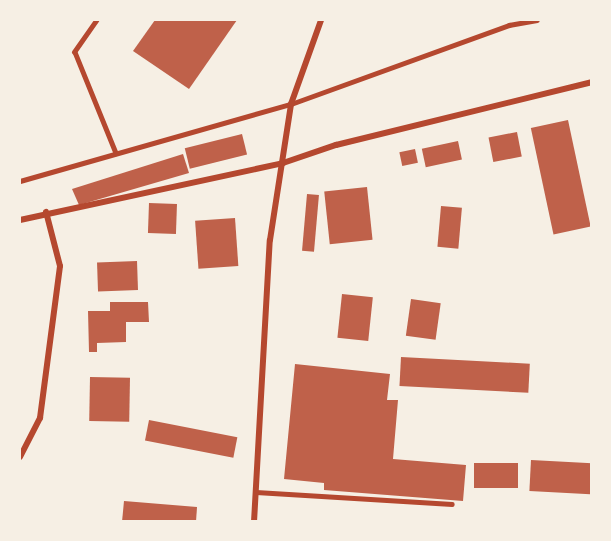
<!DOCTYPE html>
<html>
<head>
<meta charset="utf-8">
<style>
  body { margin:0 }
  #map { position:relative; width:611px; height:541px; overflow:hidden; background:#f6efe4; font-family:"DejaVu Sans",sans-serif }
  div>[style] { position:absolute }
  .building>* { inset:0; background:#bf614a; transform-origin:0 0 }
  .service>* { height:4.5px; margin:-2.25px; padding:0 2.25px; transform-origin:2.25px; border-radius:2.25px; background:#b5482f }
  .minor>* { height:6px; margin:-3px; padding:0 3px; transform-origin:3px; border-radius:3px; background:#b5482f }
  span { translate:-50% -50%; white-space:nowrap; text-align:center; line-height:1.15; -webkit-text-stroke:5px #f6efe4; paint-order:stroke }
  .frame { position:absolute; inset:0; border:21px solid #f6efe4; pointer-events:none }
</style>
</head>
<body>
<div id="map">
  <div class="building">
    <div style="clip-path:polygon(155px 20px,237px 20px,189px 89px,133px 51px)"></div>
    <div style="left:568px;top:120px;width:109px;height:38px;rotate:78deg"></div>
    <div style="left:517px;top:132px;width:25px;height:29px;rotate:79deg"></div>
    <div style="left:242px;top:134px;width:21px;height:59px;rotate:76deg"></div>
    <div style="left:458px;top:141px;width:19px;height:37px;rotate:78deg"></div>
    <div style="left:415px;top:149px;width:14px;height:16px;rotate:78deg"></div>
    <div style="clip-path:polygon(183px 154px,189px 173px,79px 205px,72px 189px)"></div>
    <div style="left:367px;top:187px;width:53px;height:43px;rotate:84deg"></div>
    <div style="left:307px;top:194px;width:12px;height:57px;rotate:5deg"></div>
    <div style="left:149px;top:203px;width:28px;height:30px;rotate:2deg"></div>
    <div style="left:441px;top:206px;width:21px;height:41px;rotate:5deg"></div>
    <div style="left:235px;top:218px;width:48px;height:40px;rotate:86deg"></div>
    <div style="left:137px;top:261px;width:29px;height:40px;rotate:88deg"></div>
    <div style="left:342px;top:294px;width:31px;height:44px;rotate:6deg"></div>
    <div style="left:411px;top:299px;width:30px;height:37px;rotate:8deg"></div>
    <div style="clip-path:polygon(110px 302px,148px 302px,149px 322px,126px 322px,126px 342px,97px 343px,97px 352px,89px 352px,88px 311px,110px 311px)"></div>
    <div style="left:401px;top:357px;width:129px;height:29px;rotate:3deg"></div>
    <div style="clip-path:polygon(295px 364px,390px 374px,387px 400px,398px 400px,393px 459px,466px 465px,463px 501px,324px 490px,324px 483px,284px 479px)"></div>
    <div style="left:90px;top:377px;width:40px;height:44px;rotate:1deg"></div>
    <div style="left:149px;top:420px;width:90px;height:21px;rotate:11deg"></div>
    <div style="left:531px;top:460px;width:61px;height:31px;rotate:3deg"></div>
    <div style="left:518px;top:463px;width:25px;height:44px;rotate:90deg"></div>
    <div style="clip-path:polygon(124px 501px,197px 507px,196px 522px,122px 522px)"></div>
  </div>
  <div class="service">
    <div style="left:97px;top:20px;width:39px;rotate:125deg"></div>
    <div style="left:75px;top:52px;width:109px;rotate:67.9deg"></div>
    <div style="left:20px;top:181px;width:282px;rotate:-15.9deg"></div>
    <div style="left:291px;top:104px;width:232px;rotate:-19.9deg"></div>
    <div style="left:509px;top:25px;width:28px;rotate:-10deg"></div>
    <div style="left:256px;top:492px;width:196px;rotate:3.5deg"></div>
  </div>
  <div class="minor">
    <div style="left:20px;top:220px;width:269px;rotate:-12.2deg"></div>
    <div style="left:283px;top:163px;width:56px;rotate:-18.8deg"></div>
    <div style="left:336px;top:145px;width:264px;rotate:-13.8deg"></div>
    <div style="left:20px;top:457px;width:44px;rotate:-62.9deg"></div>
    <div style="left:40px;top:418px;width:153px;rotate:-82.5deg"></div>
    <div style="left:60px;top:266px;width:56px;rotate:-104.5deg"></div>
    <div style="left:254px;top:522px;width:282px;rotate:-86.8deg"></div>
    <div style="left:270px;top:240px;width:138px;rotate:-81.2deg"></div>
    <div style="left:291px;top:104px;width:89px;rotate:-70.3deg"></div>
  </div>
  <div class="frame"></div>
</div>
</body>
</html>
